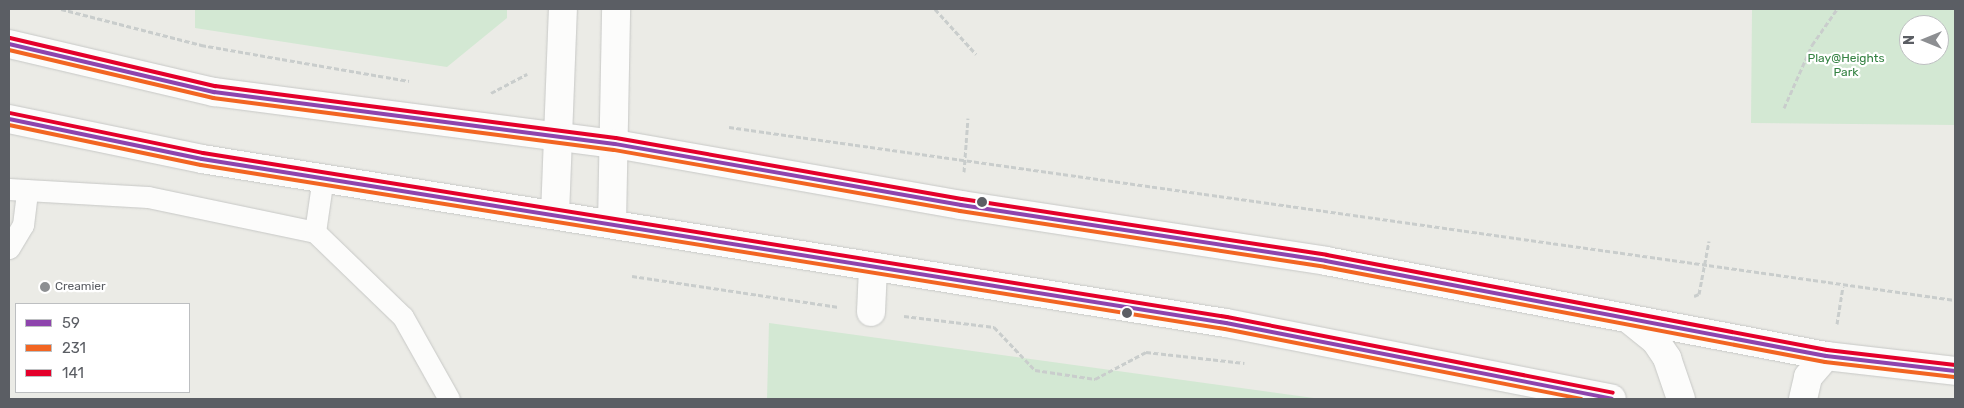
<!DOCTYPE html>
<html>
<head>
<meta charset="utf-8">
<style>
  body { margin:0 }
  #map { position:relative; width:1964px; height:408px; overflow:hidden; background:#ebebe6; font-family:Rubik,sans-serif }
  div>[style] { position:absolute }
  .green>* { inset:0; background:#d3e8d3 }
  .path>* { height:3px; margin-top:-1.5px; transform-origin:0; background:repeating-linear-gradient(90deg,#c9cdcc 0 5px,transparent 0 7.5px) }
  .roads { filter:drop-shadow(0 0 1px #c7c8c6) drop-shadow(0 0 1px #c7c8c6) }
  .lane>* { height:21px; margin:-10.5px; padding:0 10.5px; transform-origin:10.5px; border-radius:10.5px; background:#fcfcfb }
  .street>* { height:28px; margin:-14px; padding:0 14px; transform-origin:14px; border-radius:14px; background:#fcfcfb }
  .secondary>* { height:28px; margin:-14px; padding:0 14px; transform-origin:14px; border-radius:14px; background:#fcfcfb }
  .bus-1>* { height:4px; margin:-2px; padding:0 2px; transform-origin:2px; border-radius:2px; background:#8e44ad }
  .bus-2>* { height:4px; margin:-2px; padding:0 2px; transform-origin:2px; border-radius:2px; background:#f26522 }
  .bus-3>* { height:4px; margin:-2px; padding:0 2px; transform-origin:2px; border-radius:2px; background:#e4002b }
  .dots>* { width:14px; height:14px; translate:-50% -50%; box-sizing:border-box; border:2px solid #fff; border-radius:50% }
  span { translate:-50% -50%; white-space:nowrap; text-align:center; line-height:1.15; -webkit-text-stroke:4.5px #fff; paint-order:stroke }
  .park-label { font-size:12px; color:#348242 }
  .poi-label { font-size:12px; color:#5b5e64 }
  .left { translate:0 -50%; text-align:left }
  .frame { position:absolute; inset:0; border:10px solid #5b5e64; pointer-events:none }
  .legend { position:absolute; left:15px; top:303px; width:175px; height:90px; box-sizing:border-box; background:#fff; border:1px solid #bdbfc1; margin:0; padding:6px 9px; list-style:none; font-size:15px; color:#5b5e64 }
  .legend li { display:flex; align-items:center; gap:10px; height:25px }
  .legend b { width:25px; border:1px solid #bdbfc1 }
  .north { position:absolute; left:1899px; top:15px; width:50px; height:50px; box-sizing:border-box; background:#fff; border:1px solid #bdbfc1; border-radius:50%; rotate:270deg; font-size:14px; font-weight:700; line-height:20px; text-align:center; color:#5b5e64 }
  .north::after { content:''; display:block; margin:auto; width:18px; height:22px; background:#8d8f92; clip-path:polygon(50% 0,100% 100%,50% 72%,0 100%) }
</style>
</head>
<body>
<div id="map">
  <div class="green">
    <div style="clip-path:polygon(195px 9px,507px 9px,507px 18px,447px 67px,195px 28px)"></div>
    <div style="clip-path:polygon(evenodd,1752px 9px,1955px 9px,1955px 125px,1751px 123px,1752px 9px,1909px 25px,1939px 25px,1939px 55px,1909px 55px,1909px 25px)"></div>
    <div style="clip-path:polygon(769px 323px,1321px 399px,767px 399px)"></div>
  </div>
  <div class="path">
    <div style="left:61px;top:9px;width:145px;rotate:14.4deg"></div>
    <div style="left:201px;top:45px;width:211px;rotate:9.8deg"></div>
    <div style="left:935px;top:9px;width:61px;rotate:47.7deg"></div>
    <div style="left:491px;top:93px;width:41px;rotate:-27.8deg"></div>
    <div style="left:1784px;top:108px;width:69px;rotate:-66deg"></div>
    <div style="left:1812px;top:45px;width:44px;rotate:-55.2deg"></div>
    <div style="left:729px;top:127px;width:1238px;rotate:8.03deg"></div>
    <div style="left:964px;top:172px;width:54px;rotate:-85.8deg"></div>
    <div style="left:632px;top:276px;width:209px;rotate:8.5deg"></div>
    <div style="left:1694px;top:296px;width:5px;rotate:-22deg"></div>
    <div style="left:1699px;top:294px;width:54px;rotate:-79.3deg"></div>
    <div style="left:904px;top:316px;width:91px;rotate:7deg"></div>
    <div style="left:994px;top:327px;width:59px;rotate:46.4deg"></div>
    <div style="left:1035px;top:370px;width:61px;rotate:8.5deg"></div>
    <div style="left:1095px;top:379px;width:58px;rotate:-27.9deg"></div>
    <div style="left:1146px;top:352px;width:99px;rotate:6.4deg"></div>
    <div style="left:1837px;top:324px;width:38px;rotate:-81deg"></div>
  </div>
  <div class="roads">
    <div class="lane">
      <div style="left:9px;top:189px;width:139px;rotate:3.3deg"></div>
      <div style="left:148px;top:197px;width:171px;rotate:11.8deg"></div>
      <div style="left:315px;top:232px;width:122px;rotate:44deg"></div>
      <div style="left:403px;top:317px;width:94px;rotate:60.7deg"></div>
      <div style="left:315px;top:232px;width:56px;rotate:-81.7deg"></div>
      <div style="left:9px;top:248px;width:27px;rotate:-59deg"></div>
      <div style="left:23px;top:225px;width:35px;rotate:-83deg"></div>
    </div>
    <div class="street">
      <div style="left:555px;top:215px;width:206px;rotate:-87.8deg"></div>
      <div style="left:612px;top:224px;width:215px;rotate:-88.9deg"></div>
      <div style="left:871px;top:312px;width:44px;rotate:-87.4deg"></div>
      <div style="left:1630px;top:320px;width:32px;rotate:39deg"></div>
      <div style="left:1655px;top:340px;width:22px;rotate:56deg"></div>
      <div style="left:1667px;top:358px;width:43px;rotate:71.1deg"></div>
    </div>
    <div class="secondary">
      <div style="left:9px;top:44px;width:211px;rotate:13.2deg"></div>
      <div style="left:214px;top:92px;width:404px;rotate:7.4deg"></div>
      <div style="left:615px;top:144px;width:351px;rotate:10deg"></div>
      <div style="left:961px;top:205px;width:369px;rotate:8.7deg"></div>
      <div style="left:1326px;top:261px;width:509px;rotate:10.76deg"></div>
      <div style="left:1826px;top:356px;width:130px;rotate:6.6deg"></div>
      <div style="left:9px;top:119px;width:197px;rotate:11.7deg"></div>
      <div style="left:202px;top:159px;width:1037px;rotate:9.1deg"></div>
      <div style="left:1226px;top:323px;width:393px;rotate:11.1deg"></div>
      <div style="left:1803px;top:399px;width:23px;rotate:-77deg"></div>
      <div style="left:1808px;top:377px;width:28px;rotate:-49deg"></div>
    </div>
  </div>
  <div class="bus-1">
    <div style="left:9px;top:44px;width:211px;rotate:13.2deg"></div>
    <div style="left:214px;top:92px;width:404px;rotate:7.4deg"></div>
    <div style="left:615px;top:144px;width:351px;rotate:10deg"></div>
    <div style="left:961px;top:205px;width:369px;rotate:8.7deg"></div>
    <div style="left:1326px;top:261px;width:509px;rotate:10.76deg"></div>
    <div style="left:1826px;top:356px;width:130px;rotate:6.6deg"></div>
    <div style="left:9px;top:119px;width:197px;rotate:11.7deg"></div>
    <div style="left:202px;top:159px;width:1037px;rotate:9.1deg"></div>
    <div style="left:1226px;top:323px;width:393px;rotate:11.1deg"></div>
  </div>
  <div class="bus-2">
    <div style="left:9px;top:50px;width:210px;rotate:13.2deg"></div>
    <div style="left:213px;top:98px;width:404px;rotate:7.4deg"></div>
    <div style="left:614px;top:150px;width:351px;rotate:10deg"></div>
    <div style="left:960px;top:211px;width:369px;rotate:8.7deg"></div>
    <div style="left:1325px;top:267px;width:509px;rotate:10.76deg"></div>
    <div style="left:1825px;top:362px;width:130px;rotate:6.6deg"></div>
    <div style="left:9px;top:125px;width:196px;rotate:11.8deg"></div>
    <div style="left:201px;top:165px;width:1037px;rotate:9.1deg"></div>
    <div style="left:1225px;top:329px;width:363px;rotate:11.1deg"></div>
  </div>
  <div class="bus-3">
    <div style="left:10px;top:38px;width:211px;rotate:13.2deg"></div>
    <div style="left:215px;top:86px;width:404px;rotate:7.4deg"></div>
    <div style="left:616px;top:138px;width:351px;rotate:10deg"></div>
    <div style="left:962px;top:199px;width:369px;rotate:8.7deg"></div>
    <div style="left:1327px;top:255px;width:509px;rotate:10.76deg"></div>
    <div style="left:1827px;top:350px;width:129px;rotate:6.7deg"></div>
    <div style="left:10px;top:113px;width:197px;rotate:11.7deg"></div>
    <div style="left:203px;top:153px;width:1037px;rotate:9.1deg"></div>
    <div style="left:1227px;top:317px;width:393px;rotate:11.1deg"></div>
  </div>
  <div class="dots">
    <div style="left:982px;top:202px;background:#5b5e64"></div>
    <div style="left:45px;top:287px;background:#8d8f92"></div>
    <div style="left:1127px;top:313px;background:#5b5e64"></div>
  </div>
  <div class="park-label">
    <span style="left:1846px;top:66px">Play@Heights<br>Park</span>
  </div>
  <div class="poi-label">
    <span class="left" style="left:55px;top:287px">Creamier</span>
  </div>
  <div class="frame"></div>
  <ul class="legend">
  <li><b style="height:6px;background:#8e44ad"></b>59</li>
  <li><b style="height:6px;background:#f26522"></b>231</li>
  <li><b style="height:6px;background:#e4002b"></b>141</li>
  </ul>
  <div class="north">N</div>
</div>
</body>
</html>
